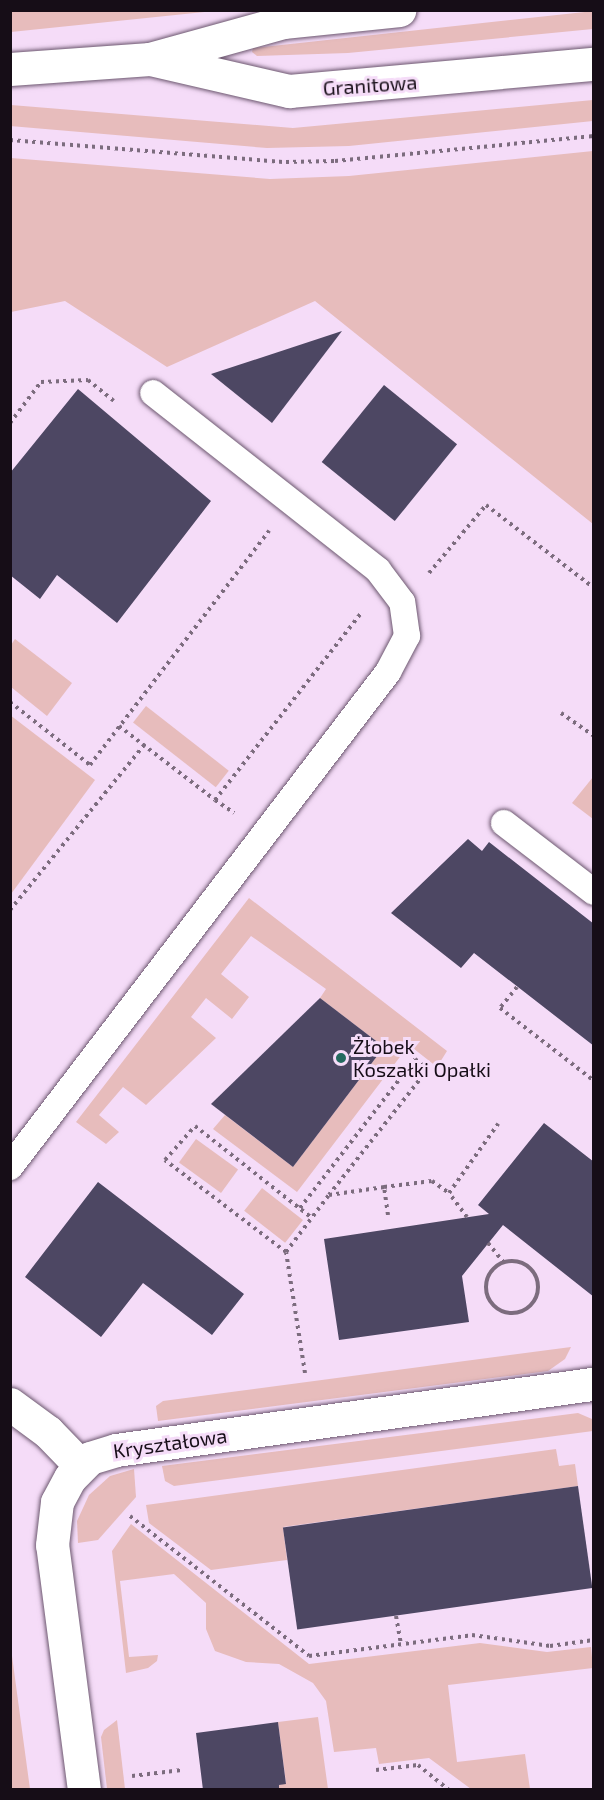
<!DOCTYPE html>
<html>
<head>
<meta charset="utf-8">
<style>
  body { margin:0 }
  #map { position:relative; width:604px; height:1800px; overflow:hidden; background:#f5dcf8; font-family:"Exo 2",sans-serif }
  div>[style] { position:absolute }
  .green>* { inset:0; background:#e7bcbc; transform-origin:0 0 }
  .building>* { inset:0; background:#4d4763; transform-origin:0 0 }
  .path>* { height:4px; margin-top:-2px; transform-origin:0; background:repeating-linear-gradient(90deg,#7c6c7e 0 3px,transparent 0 7.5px) }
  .path>.ring { margin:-2px; padding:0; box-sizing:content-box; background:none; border:4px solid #7c6c7e; border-radius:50% }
  .roads { filter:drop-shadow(0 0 2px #6c576f) drop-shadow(0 0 2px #6c576f) }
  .lane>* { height:26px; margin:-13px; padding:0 13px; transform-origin:13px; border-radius:13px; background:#fff }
  .street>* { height:33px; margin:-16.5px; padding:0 16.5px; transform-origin:16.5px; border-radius:16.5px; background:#fff }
  .secondary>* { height:33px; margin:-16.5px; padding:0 16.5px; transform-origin:16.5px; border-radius:16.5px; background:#fff }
  .dots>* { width:16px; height:16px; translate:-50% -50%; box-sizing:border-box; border:3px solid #f5dcf8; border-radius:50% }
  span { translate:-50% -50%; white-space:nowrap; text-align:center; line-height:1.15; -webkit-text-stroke:6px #f5dcf8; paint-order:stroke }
  .street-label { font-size:20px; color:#160d17 }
  .poi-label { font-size:20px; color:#160d17 }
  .left { translate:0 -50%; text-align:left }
  .frame { position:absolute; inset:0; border:12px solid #160d17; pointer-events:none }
</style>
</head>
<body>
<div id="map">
  <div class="green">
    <div style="clip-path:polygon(11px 10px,214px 10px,214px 11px,11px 32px)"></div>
    <div style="clip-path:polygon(594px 11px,593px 29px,348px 53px,257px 56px,252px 52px,253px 48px)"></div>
    <div style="clip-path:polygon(593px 100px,593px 121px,349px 146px,267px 148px,10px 126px,11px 105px,293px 128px)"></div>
    <div style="clip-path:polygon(593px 151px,593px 524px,315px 301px,167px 367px,65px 301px,11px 312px,11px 158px,270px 179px,349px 176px)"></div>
    <div style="clip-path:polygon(15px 639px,72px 683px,47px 716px,11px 687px,11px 645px)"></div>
    <div style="left:146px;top:706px;width:105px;height:21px;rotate:38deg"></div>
    <div style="clip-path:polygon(10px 715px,95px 780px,11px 894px,10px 894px)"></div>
    <div style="clip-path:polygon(593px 777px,593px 819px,572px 803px)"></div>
    <div style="clip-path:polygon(249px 898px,447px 1051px,437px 1067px,409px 1045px,297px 1192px,213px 1129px,225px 1115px,293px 1167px,384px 1047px,320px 998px,326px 989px,251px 936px,221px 974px,249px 997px,232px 1019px,206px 998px,191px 1017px,216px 1038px,146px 1105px,123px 1087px,99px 1115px,119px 1132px,106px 1144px,76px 1122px)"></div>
    <div style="left:196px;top:1139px;width:52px;height:29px;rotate:36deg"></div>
    <div style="left:262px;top:1188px;width:52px;height:29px;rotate:38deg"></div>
    <div style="clip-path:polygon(571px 1347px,565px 1359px,548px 1371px,158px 1421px,156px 1406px,163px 1401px)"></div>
    <div style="clip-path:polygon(578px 1413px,592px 1419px,593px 1431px,174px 1486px,165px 1481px,162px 1466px)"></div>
    <div style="clip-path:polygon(556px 1449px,559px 1466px,575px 1464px,578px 1486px,283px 1527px,287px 1560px,211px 1570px,149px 1523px,146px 1505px)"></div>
    <div style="clip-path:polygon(134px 1469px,136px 1497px,98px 1540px,78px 1543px,77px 1521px,89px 1495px,110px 1476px)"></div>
    <div style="clip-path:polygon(131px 1524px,309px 1664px,480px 1643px,547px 1652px,591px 1647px,593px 1668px,448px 1685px,457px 1762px,525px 1754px,530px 1789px,471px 1789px,429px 1758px,379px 1764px,376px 1748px,334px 1752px,326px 1701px,313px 1683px,279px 1664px,246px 1662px,215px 1651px,206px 1629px,206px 1603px,174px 1574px,120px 1581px,129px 1657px,158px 1655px,157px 1661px,148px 1668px,126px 1673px,112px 1551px)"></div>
    <div style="clip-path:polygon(10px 1641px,24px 1745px,30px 1789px,11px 1789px)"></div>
    <div style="clip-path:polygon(318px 1717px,328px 1789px,279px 1789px,279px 1785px,286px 1783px,278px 1722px)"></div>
    <div style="clip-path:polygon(117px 1720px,125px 1789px,107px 1789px,101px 1737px,104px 1730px)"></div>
  </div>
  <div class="building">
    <div style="clip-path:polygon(342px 331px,272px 423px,211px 374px)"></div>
    <div style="left:384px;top:385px;width:94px;height:99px;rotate:39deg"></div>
    <div style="clip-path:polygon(78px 389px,211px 501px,117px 623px,57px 575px,40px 599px,10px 575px,10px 473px)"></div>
    <div style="clip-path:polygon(468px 839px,482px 851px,489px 842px,594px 924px,594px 1046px,474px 953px,461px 968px,391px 913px)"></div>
    <div style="clip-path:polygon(320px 998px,384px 1047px,293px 1167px,211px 1104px)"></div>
    <div style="clip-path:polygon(544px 1123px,594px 1162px,594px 1297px,503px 1225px,462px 1276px,469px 1322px,339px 1340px,324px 1239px,489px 1214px,478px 1205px)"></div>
    <div style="clip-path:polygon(98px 1182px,244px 1294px,212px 1335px,143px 1283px,101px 1337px,25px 1277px)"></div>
    <div style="left:578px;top:1486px;width:103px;height:298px;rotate:82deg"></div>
    <div style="clip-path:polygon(278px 1722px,286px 1784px,279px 1785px,279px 1790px,203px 1790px,196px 1733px)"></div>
  </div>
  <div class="path">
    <div style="left:10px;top:140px;width:277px;rotate:4.6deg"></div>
    <div style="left:286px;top:162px;width:49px;rotate:-1.2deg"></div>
    <div style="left:335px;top:161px;width:260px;rotate:-5.5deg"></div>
    <div style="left:10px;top:423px;width:51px;rotate:-52.9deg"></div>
    <div style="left:41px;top:382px;width:47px;rotate:-2.4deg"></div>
    <div style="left:88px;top:380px;width:33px;rotate:39deg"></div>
    <div style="left:429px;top:573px;width:89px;rotate:-50deg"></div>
    <div style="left:486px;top:505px;width:136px;rotate:37.5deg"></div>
    <div style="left:10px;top:702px;width:102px;rotate:38.2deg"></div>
    <div style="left:90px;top:765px;width:295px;rotate:-52.6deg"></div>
    <div style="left:561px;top:713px;width:40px;rotate:34.9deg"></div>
    <div style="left:119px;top:726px;width:121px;rotate:37.6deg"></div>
    <div style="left:215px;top:800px;width:239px;rotate:-52deg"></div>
    <div style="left:215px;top:800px;width:23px;rotate:34deg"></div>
    <div style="left:10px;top:910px;width:213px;rotate:-50.9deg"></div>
    <div style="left:517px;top:987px;width:27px;rotate:129deg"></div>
    <div style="left:500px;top:1008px;width:119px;rotate:37.8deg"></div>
    <div style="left:300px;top:1208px;width:188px;rotate:-52.3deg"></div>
    <div style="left:415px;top:1059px;width:16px;rotate:38deg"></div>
    <div style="left:428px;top:1069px;width:160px;rotate:128.2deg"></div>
    <div style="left:388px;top:1215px;width:28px;rotate:-98deg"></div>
    <div style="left:384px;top:1187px;width:48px;rotate:-7.1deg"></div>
    <div style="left:432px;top:1181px;width:21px;rotate:35deg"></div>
    <div style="left:467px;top:1217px;width:30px;rotate:-127deg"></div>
    <div style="left:449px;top:1193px;width:85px;rotate:-54.6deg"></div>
    <div style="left:488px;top:1243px;width:26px;rotate:51deg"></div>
    <div style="left:286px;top:1252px;width:152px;rotate:-142.8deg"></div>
    <div style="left:165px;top:1160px;width:45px;rotate:-48.6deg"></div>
    <div style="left:195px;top:1126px;width:149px;rotate:38.2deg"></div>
    <div class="ring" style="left:486px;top:1261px;width:48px;height:48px"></div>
    <div style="left:305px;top:1373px;width:122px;rotate:-98.9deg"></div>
    <div style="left:286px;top:1252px;width:71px;rotate:-53deg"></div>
    <div style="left:329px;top:1195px;width:56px;rotate:-8.3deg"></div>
    <div style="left:130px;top:1516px;width:227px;rotate:38deg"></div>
    <div style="left:309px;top:1656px;width:164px;rotate:-7.3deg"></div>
    <div style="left:472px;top:1635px;width:79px;rotate:8deg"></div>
    <div style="left:550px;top:1646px;width:44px;rotate:-7.8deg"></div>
    <div style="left:396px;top:1616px;width:28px;rotate:80deg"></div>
    <div style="left:376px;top:1770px;width:42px;rotate:-6.8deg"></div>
    <div style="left:418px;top:1765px;width:40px;rotate:39deg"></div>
    <div style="left:132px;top:1776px;width:50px;rotate:-6.8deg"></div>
  </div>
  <div class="roads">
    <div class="lane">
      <div style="left:504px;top:823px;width:113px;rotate:37.5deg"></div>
      <div style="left:10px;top:1167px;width:623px;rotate:-52.63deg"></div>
      <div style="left:388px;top:672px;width:41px;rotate:-62.2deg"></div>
      <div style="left:407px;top:636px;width:34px;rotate:-98deg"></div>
      <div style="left:402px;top:602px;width:40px;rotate:-127deg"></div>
      <div style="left:378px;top:570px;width:286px;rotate:-141.8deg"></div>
    </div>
    <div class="street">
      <div style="left:10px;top:1404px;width:47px;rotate:36.4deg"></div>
      <div style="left:48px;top:1432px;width:47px;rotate:45.9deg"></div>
      <div style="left:84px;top:1790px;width:247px;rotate:-97.4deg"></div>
      <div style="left:52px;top:1545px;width:43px;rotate:-83.4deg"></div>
      <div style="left:57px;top:1502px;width:27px;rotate:-62deg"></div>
      <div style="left:70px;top:1478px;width:28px;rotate:-45deg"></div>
      <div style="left:90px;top:1458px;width:27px;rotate:-17deg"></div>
      <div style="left:116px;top:1450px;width:483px;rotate:-7.9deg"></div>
    </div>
    <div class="secondary">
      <div style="left:150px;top:59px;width:143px;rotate:13deg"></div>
      <div style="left:289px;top:91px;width:306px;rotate:-5.1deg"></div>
      <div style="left:10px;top:69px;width:140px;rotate:-4.1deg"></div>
      <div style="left:150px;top:59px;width:138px;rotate:-15.5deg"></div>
      <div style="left:283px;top:22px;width:117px;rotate:-5.9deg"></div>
    </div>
  </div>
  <div class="dots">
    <div style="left:341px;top:1058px;background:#246a5f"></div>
  </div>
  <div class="street-label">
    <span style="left:370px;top:85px;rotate:-4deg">Granitowa</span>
    <span style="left:170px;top:1443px;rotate:-8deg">Kryształowa</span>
  </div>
  <div class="poi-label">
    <span class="left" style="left:353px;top:1058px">Żłobek<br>Koszałki Opałki</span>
  </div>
  <div class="frame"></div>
</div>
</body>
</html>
